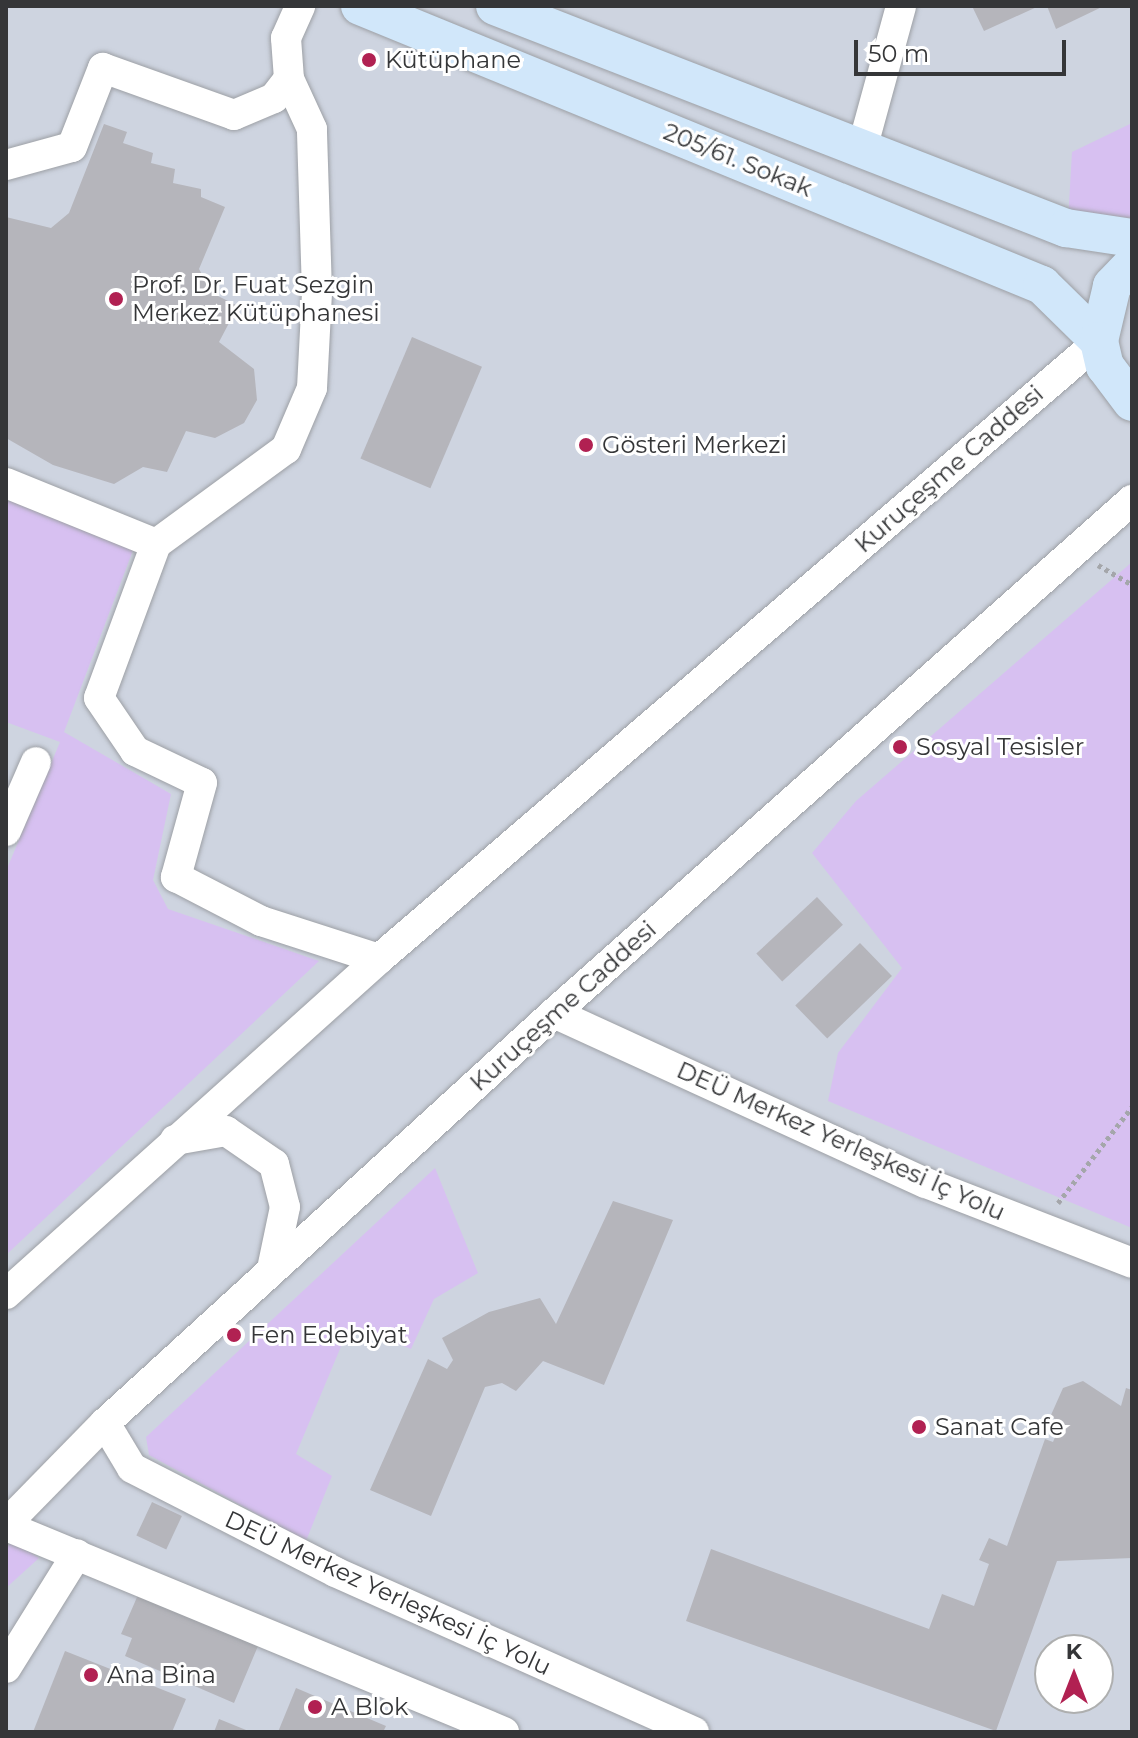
<!DOCTYPE html>
<html>
<head>
<meta charset="utf-8">
<style>
  body { margin:0 }
  #map { position:relative; width:1138px; height:1738px; overflow:hidden; background:#dee1e6; font-family:Montserrat,sans-serif }
  div>[style] { position:absolute }
  .built>* { inset:0; background:#ced4e0 }
  .green>* { inset:0; background:#d7c0f1 }
  .building>* { inset:0; background:#b5b5bb; transform-origin:0 0 }
  .path>* { height:5px; margin-top:-2.5px; transform-origin:0; background:repeating-linear-gradient(90deg,#a4a6aa 0 4px,transparent 0 8px) }
  .roads { filter:drop-shadow(0 0 2px #9da0a5) drop-shadow(0 0 2px #9da0a5) }
  .minor>* { height:30px; margin:-15px; padding:0 15px; transform-origin:15px; border-radius:15px; background:#fff }
  .major>* { height:38px; margin:-19px; padding:0 19px; transform-origin:19px; border-radius:19px; background:#d1e7fa }
  .dots>* { width:22px; height:22px; translate:-50% -50%; box-sizing:border-box; border:4px solid #fff; border-radius:50% }
  span { translate:-50% -50%; white-space:nowrap; text-align:center; line-height:1.15; -webkit-text-stroke:6px #fff; paint-order:stroke }
  .poi-label { font-size:24px; color:#353638 }
  .left { translate:0 -50%; text-align:left }
  .street-label { font-size:24px; color:#353638 }
  .frame { position:absolute; inset:0; border:8px solid #353638; pointer-events:none }
  .north { position:absolute; left:1034px; top:1634px; width:80px; height:80px; box-sizing:border-box; background:#fff; border:2px solid #aeafaf; border-radius:50%; rotate:0deg; font-size:22px; font-weight:700; line-height:32px; text-align:center; color:#353638 }
  .north::after { content:''; display:block; margin:auto; width:28px; height:36px; background:#b12152; clip-path:polygon(50% 0,100% 100%,50% 72%,0 100%) }
  .scale { position:absolute; left:854px; top:40px; width:212px; height:36px; box-sizing:border-box; border:4px solid #353638; border-top:0; padding-left:10px; font-size:24px; line-height:28px; white-space:nowrap; color:#353638; -webkit-text-stroke:6px #fff; paint-order:stroke }
</style>
</head>
<body>
<div id="map">
  <div class="built">
    <div style="clip-path:polygon(evenodd,6px 6px,1132px 6px,1132px 1732px,6px 1732px,6px 6px,1050px 1650px,1098px 1650px,1098px 1698px,1050px 1698px,1050px 1650px)"></div>
  </div>
  <div class="green">
    <div style="clip-path:polygon(1132px 123px,1132px 225px,1068px 222px,1072px 152px)"></div>
    <div style="clip-path:polygon(6px 496px,135px 545px,64px 732px,171px 794px,153px 880px,168px 909px,319px 961px,6px 1255px,6px 871px,60px 742px,6px 722px)"></div>
    <div style="clip-path:polygon(1132px 562px,1132px 1228px,828px 1101px,838px 1053px,902px 968px,812px 853px,856px 801px)"></div>
    <div style="clip-path:polygon(435px 1168px,478px 1273px,434px 1299px,411px 1349px,350px 1325px,296px 1454px,332px 1476px,306px 1541px,149px 1455px,146px 1437px)"></div>
    <div style="clip-path:polygon(13px 1541px,39px 1558px,6px 1588px,6px 1548px)"></div>
  </div>
  <div class="building">
    <div style="clip-path:polygon(972px 6px,1039px 6px,984px 31px)"></div>
    <div style="clip-path:polygon(1047px 6px,1104px 6px,1056px 29px)"></div>
    <div style="clip-path:polygon(104px 124px,127px 132px,123px 143px,153px 153px,151px 163px,175px 169px,173px 183px,201px 189px,201px 197px,225px 207px,199px 269px,212px 293px,238px 306px,219px 342px,254px 369px,257px 400px,244px 423px,215px 438px,186px 431px,167px 472px,143px 467px,114px 484px,53px 465px,6px 438px,6px 217px,51px 228px,69px 213px)"></div>
    <div style="left:412px;top:337px;width:76px;height:132px;rotate:23deg"></div>
    <div style="left:817px;top:897px;width:38px;height:83px;rotate:47deg"></div>
    <div style="left:860px;top:943px;width:46px;height:90px;rotate:46deg"></div>
    <div style="clip-path:polygon(613px 1201px,673px 1220px,604px 1385px,543px 1361px,516px 1391px,502px 1383px,485px 1387px,431px 1516px,370px 1490px,428px 1359px,447px 1369px,453px 1360px,442px 1338px,489px 1312px,540px 1298px,556px 1324px)"></div>
    <div style="clip-path:polygon(1083px 1381px,1121px 1406px,1126px 1388px,1132px 1390px,1132px 1558px,1057px 1561px,996px 1731px,686px 1621px,711px 1549px,929px 1629px,942px 1594px,974px 1606px,989px 1564px,979px 1560px,989px 1538px,1007px 1546px,1045px 1439px,1053px 1442px,1060px 1425px,1051px 1415px,1063px 1388px)"></div>
    <div style="left:152px;top:1502px;width:33px;height:37px;rotate:25deg"></div>
    <div style="clip-path:polygon(141px 1588px,261px 1639px,234px 1703px,125px 1656px,132px 1638px,121px 1634px)"></div>
    <div style="clip-path:polygon(65px 1651px,186px 1699px,172px 1732px,33px 1732px)"></div>
    <div style="clip-path:polygon(296px 1688px,386px 1726px,383px 1732px,278px 1732px)"></div>
    <div style="clip-path:polygon(219px 1719px,251px 1732px,214px 1732px)"></div>
  </div>
  <div class="path">
    <div style="left:1098px;top:565px;width:39px;rotate:30deg"></div>
    <div style="left:1058px;top:1203px;width:121px;rotate:-52.4deg"></div>
  </div>
  <div class="roads">
    <div class="minor">
      <div style="left:862px;top:149px;width:148px;rotate:-74.7deg"></div>
      <div style="left:6px;top:165px;width:68px;rotate:-15.3deg"></div>
      <div style="left:72px;top:147px;width:85px;rotate:-68.6deg"></div>
      <div style="left:103px;top:68px;width:139px;rotate:19.7deg"></div>
      <div style="left:234px;top:115px;width:43px;rotate:-23deg"></div>
      <div style="left:274px;top:98px;width:24px;rotate:-52deg"></div>
      <div style="left:289px;top:79px;width:41px;rotate:-94.2deg"></div>
      <div style="left:286px;top:38px;width:35px;rotate:-66deg"></div>
      <div style="left:6px;top:483px;width:162px;rotate:22.1deg"></div>
      <div style="left:156px;top:544px;width:161px;rotate:-36.2deg"></div>
      <div style="left:286px;top:449px;width:66px;rotate:-66.9deg"></div>
      <div style="left:312px;top:388px;width:96px;rotate:-87deg"></div>
      <div style="left:317px;top:292px;width:163px;rotate:-91.8deg"></div>
      <div style="left:312px;top:129px;width:55px;rotate:-114.7deg"></div>
      <div style="left:156px;top:544px;width:164px;rotate:110.3deg"></div>
      <div style="left:99px;top:698px;width:64px;rotate:55.8deg"></div>
      <div style="left:135px;top:751px;width:74px;rotate:25.5deg"></div>
      <div style="left:202px;top:783px;width:98px;rotate:105.5deg"></div>
      <div style="left:176px;top:877px;width:96px;rotate:27.4deg"></div>
      <div style="left:261px;top:921px;width:124px;rotate:17.9deg"></div>
      <div style="left:6px;top:831px;width:75px;rotate:-66.5deg"></div>
      <div style="left:554px;top:1013px;width:409px;rotate:24.6deg"></div>
      <div style="left:926px;top:1183px;width:221px;rotate:21.2deg"></div>
      <div style="left:175px;top:1140px;width:52px;rotate:-10deg"></div>
      <div style="left:226px;top:1131px;width:58px;rotate:34.5deg"></div>
      <div style="left:274px;top:1164px;width:44px;rotate:75.7deg"></div>
      <div style="left:285px;top:1207px;width:63px;rotate:101.8deg"></div>
      <div style="left:6px;top:1294px;width:501px;rotate:-41.93deg"></div>
      <div style="left:379px;top:959px;width:949px;rotate:-40.64deg"></div>
      <div style="left:105px;top:1423px;width:52px;rotate:59deg"></div>
      <div style="left:132px;top:1468px;width:228px;rotate:27.1deg"></div>
      <div style="left:335px;top:1572px;width:393px;rotate:24deg"></div>
      <div style="left:6px;top:1524px;width:141px;rotate:-45.6deg"></div>
      <div style="left:105px;top:1423px;width:608px;rotate:-42.4deg"></div>
      <div style="left:554px;top:1013px;width:773px;rotate:-41.59deg"></div>
      <div style="left:6px;top:1526px;width:539px;rotate:22.47deg"></div>
      <div style="left:6px;top:1668px;width:134px;rotate:-58.1deg"></div>
    </div>
    <div class="major">
      <div style="left:360px;top:6px;width:737px;rotate:22.25deg"></div>
      <div style="left:1042px;top:285px;width:80px;rotate:44.5deg"></div>
      <div style="left:495px;top:6px;width:613px;rotate:21.25deg"></div>
      <div style="left:1066px;top:228px;width:67px;rotate:8.6deg"></div>
      <div style="left:1132px;top:265px;width:29px;rotate:134deg"></div>
      <div style="left:1112px;top:286px;width:57px;rotate:103.3deg"></div>
      <div style="left:1099px;top:341px;width:26px;rotate:77deg"></div>
      <div style="left:1105px;top:366px;width:45px;rotate:53.1deg"></div>
    </div>
  </div>
  <div class="dots">
    <div style="left:369px;top:60px;background:#b12152"></div>
    <div style="left:116px;top:299px;background:#b12152"></div>
    <div style="left:586px;top:445px;background:#b12152"></div>
    <div style="left:900px;top:747px;background:#b12152"></div>
    <div style="left:234px;top:1335px;background:#b12152"></div>
    <div style="left:919px;top:1427px;background:#b12152"></div>
    <div style="left:91px;top:1675px;background:#b12152"></div>
    <div style="left:315px;top:1707px;background:#b12152"></div>
  </div>
  <div class="poi-label">
    <span class="left" style="left:385px;top:60px">Kütüphane</span>
    <span class="left" style="left:132px;top:299px">Prof. Dr. Fuat Sezgin<br>Merkez Kütüphanesi</span>
    <span class="left" style="left:602px;top:445px">Gösteri Merkezi</span>
    <span class="left" style="left:916px;top:747px">Sosyal Tesisler</span>
    <span class="left" style="left:250px;top:1335px">Fen Edebiyat</span>
    <span class="left" style="left:935px;top:1427px">Sanat Cafe</span>
    <span class="left" style="left:107px;top:1675px">Ana Bina</span>
    <span class="left" style="left:331px;top:1707px">A Blok</span>
  </div>
  <div class="street-label">
    <span style="left:738px;top:160px;rotate:22deg">205/61. Sokak</span>
    <span style="left:949px;top:469px;rotate:-41deg">Kuruçeşme Caddesi</span>
    <span style="left:563px;top:1006px;rotate:-42deg">Kuruçeşme Caddesi</span>
    <span style="left:841px;top:1141px;rotate:24deg">DEÜ Merkez Yerleşkesi İç Yolu</span>
    <span style="left:388px;top:1593px;rotate:25deg">DEÜ Merkez Yerleşkesi İç Yolu</span>
  </div>
  <div class="frame"></div>
  <div class="north">K</div>
  <div class="scale">50 m</div>
</div>
</body>
</html>
